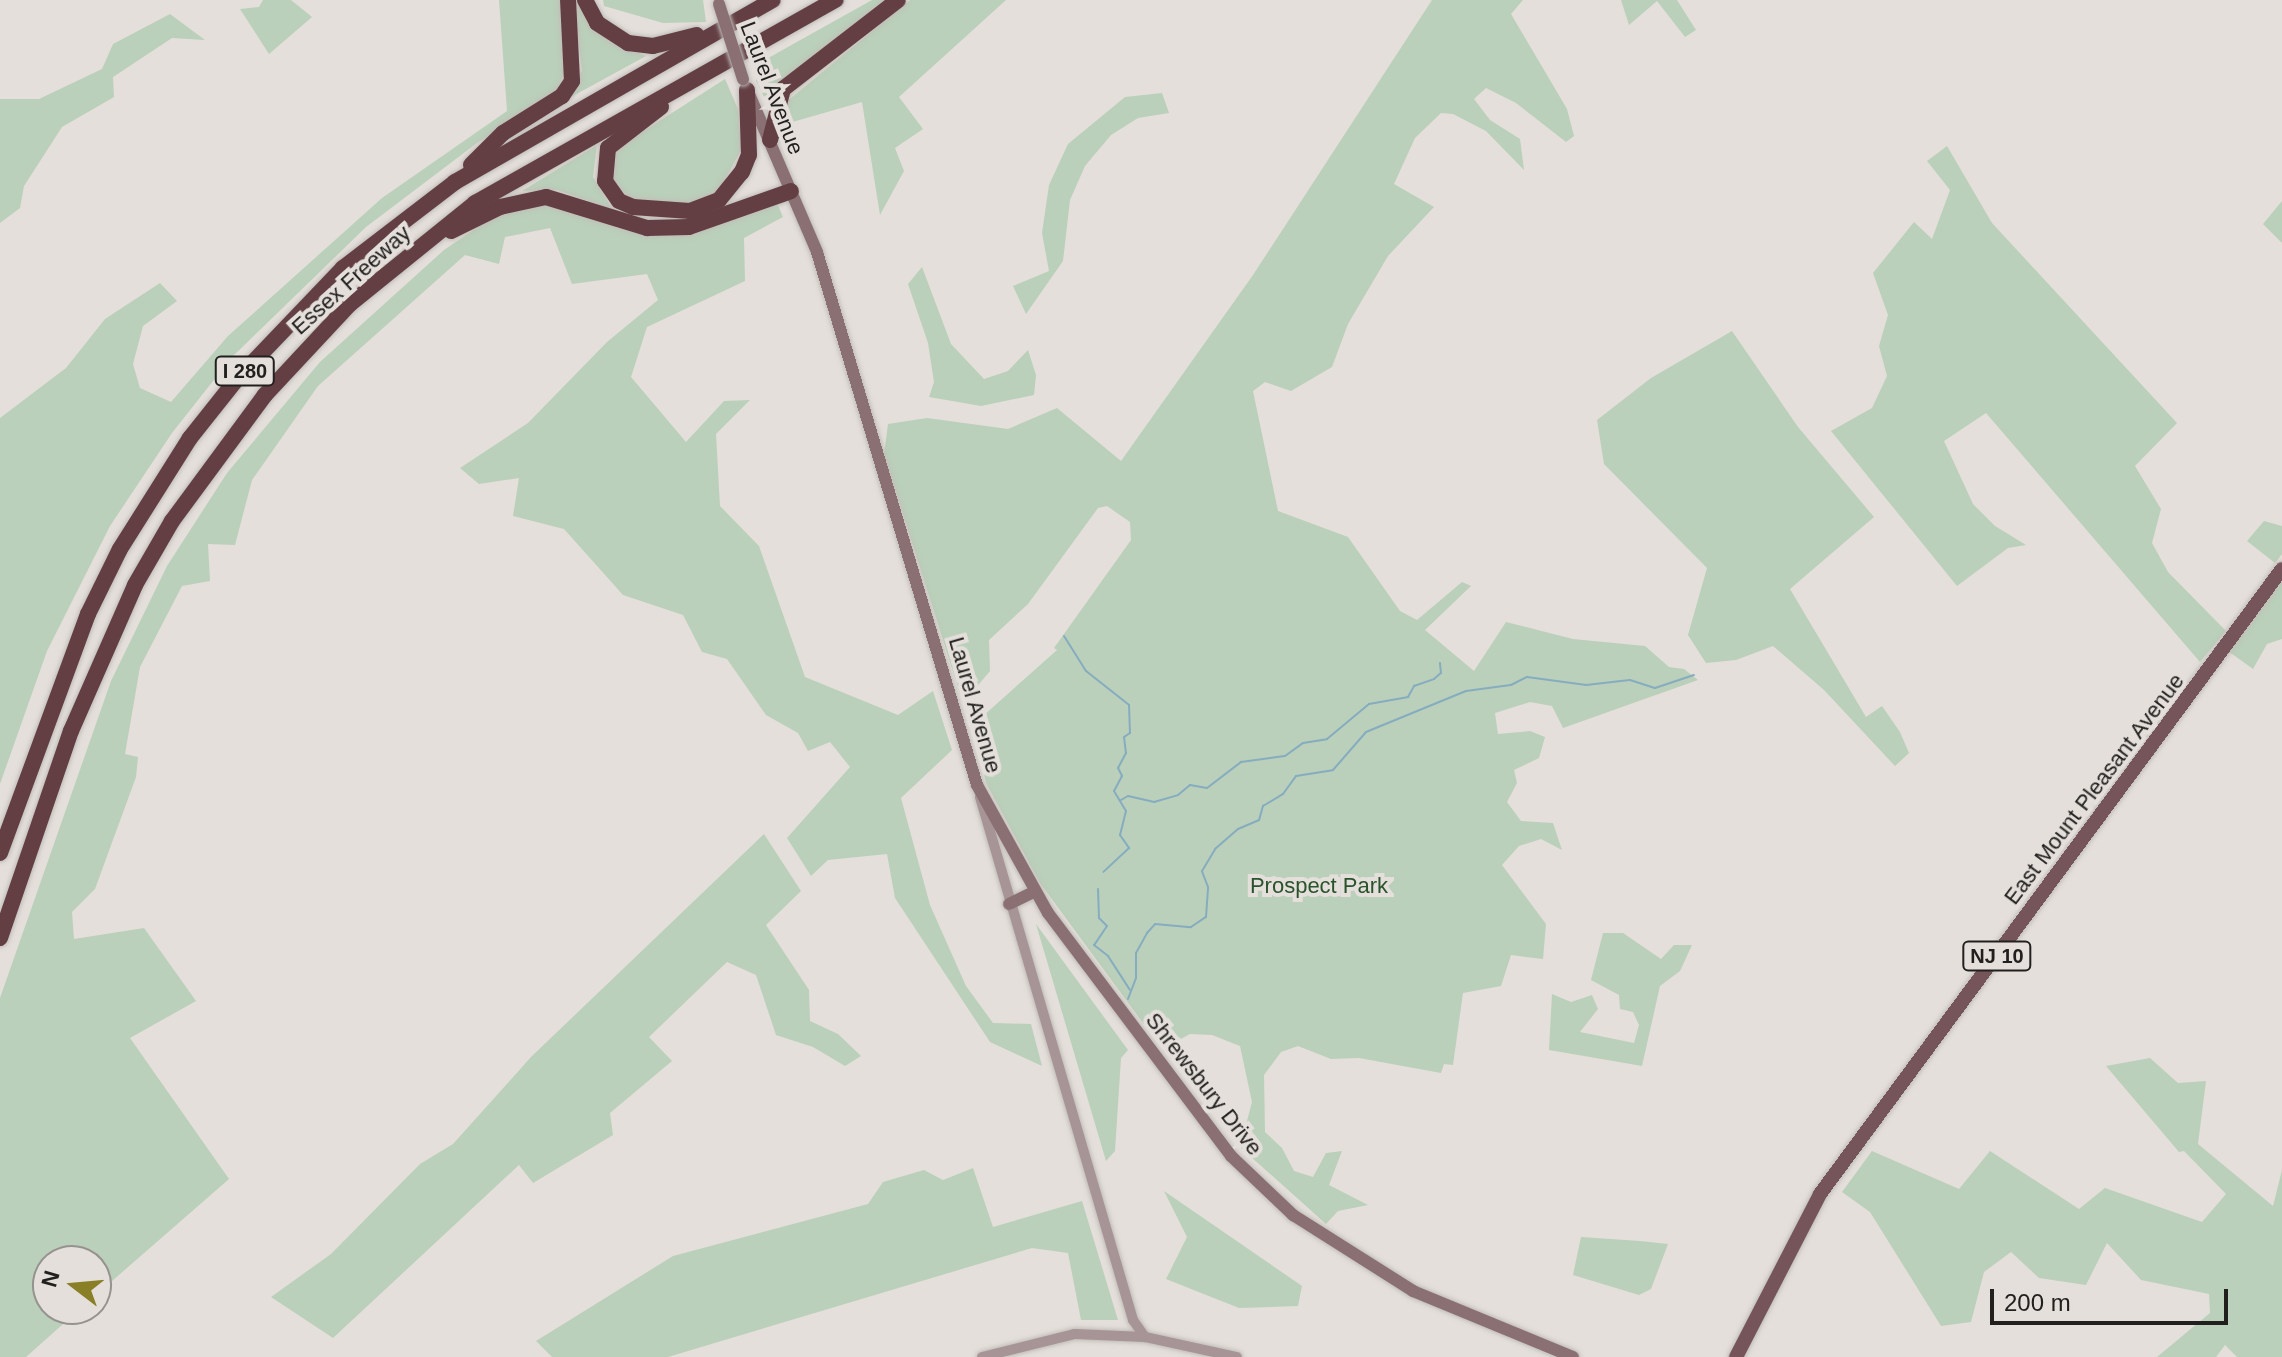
<!DOCTYPE html>
<html>
<head>
<meta charset="utf-8">
<style>
  body { margin:0 }
  #map { position:relative; width:2282px; height:1357px; overflow:hidden; background:#e4dfda; font-family:Helvetica,sans-serif }
  div>[style] { position:absolute }
  .green>* { inset:0; background:#bad0ba }
  .stream>* { height:2px; margin:-1px; padding:0 1px; transform-origin:1px; border-radius:1px; background:#86acc0 }
  .roads { filter:drop-shadow(0 0 2px #c1bdb8) drop-shadow(0 0 2px #c1bdb8) }
  .tertiary>* { height:10px; margin:-5px; padding:0 5px; transform-origin:5px; border-radius:5px; background:#a79496 }
  .secondary>* { height:12px; margin:-6px; padding:0 6px; transform-origin:6px; border-radius:6px; background:#8a6f73 }
  .primary>* { height:14px; margin:-7px; padding:0 7px; transform-origin:7px; border-radius:7px; background:#75555a }
  .motorway>* { height:16px; margin:-8px; padding:0 8px; transform-origin:8px; border-radius:8px; background:#633f44 }
  .bridges { filter:drop-shadow(0 0 2px #c1bdb8) drop-shadow(0 0 2px #c1bdb8) }
  .secondary-bridge>* { height:12px; margin:-6px; padding:0 6px; transform-origin:6px; border-radius:6px; background:#8a6f73 }
  span { translate:-50% -50%; white-space:nowrap; text-align:center; line-height:1.15; -webkit-text-stroke:8px #e4dfda; paint-order:stroke }
  .shield-label span { padding:2px 6px; background:#e4dfda; border:2px solid; border-radius:6px; -webkit-text-stroke-width:0 }
  .shield-label { font-size:20px; color:#21201e; font-weight:700 }
  .street-label { font-size:22px; color:#21201e }
  .park-label { font-size:22px; color:#28532c }
  .north { position:absolute; left:32px; top:1245px; width:80px; height:80px; box-sizing:border-box; background:#e4dfda; border:2px solid #96938f; border-radius:50%; rotate:286deg; font-size:22px; font-weight:700; line-height:32px; text-align:center; color:#21201e }
  .north::after { content:''; display:block; margin:auto; width:28px; height:36px; background:#887f26; clip-path:polygon(50% 0,100% 100%,50% 72%,0 100%) }
  .scale { position:absolute; left:1990px; top:1289px; width:238px; height:36px; box-sizing:border-box; border:4px solid #21201e; border-top:0; padding-left:10px; font-size:24px; line-height:28px; white-space:nowrap; color:#21201e; -webkit-text-stroke:6px #e4dfda; paint-order:stroke }
</style>
</head>
<body>
<div id="map">
  <div class="green">
    <div style="clip-path:polygon(263px 0,291px 0,312px 17px,269px 54px,240px 9px,259px 7px)"></div>
    <div style="clip-path:polygon(499px 0,569px 0,569px 62px,554px 97px,477px 143px,366px 227px,232px 357px,172px 433px,110px 526px,47px 651px,0 784px,0 418px,66px 368px,105px 319px,160px 283px,177px 301px,143px 326px,133px 364px,140px 388px,171px 402px,228px 336px,382px 198px,507px 111px)"></div>
    <div style="clip-path:polygon(574px 0,608px 41px,646px 56px,562px 102px,582px 71px)"></div>
    <div style="clip-path:polygon(603px 0,703px 0,706px 22px,663px 23px,604px 6px)"></div>
    <div style="clip-path:polygon(872px 0,885px 0,787px 77px,768px 105px,756px 81px,761px 62px)"></div>
    <div style="clip-path:polygon(910px 0,1006px 0,899px 97px,923px 129px,895px 148px,904px 171px,880px 215px,862px 102px,782px 125px,778px 116px,780px 107px)"></div>
    <div style="clip-path:polygon(1432px 0,1523px 0,1511px 14px,1567px 109px,1574px 136px,1566px 142px,1516px 103px,1486px 88px,1474px 99px,1490px 120px,1520px 139px,1524px 170px,1486px 131px,1453px 114px,1441px 113px,1415px 138px,1394px 184px,1434px 207px,1388px 256px,1348px 324px,1332px 367px,1291px 391px,1265px 382px,1253px 391px,1278px 511px,1348px 537px,1400px 611px,1417px 620px,1462px 582px,1471px 586px,1425px 630px,1474px 671px,1506px 622px,1573px 639px,1645px 646px,1669px 667px,1684px 669px,1698px 680px,1563px 728px,1552px 706px,1530px 702px,1495px 713px,1498px 734px,1530px 731px,1545px 737px,1539px 758px,1514px 770px,1517px 783px,1507px 802px,1521px 821px,1553px 823px,1562px 850px,1541px 839px,1519px 846px,1502px 865px,1546px 924px,1543px 959px,1511px 955px,1501px 986px,1463px 993px,1453px 1065px,1444px 1064px,1441px 1073px,1359px 1058px,1331px 1059px,1298px 1046px,1281px 1052px,1264px 1075px,1265px 1132px,1282px 1148px,1294px 1171px,1313px 1177px,1326px 1153px,1342px 1151px,1329px 1185px,1368px 1205px,1338px 1211px,1326px 1224px,1240px 1147px,1252px 1102px,1240px 1046px,1212px 1035px,1190px 1034px,1164px 1048px,1154px 1038px,1040px 883px,986px 783px,973px 725px,1057px 650px,1054px 648px,1131px 540px,1130px 522px,1107px 506px,1098px 508px,1028px 604px,989px 640px,990px 671px,963px 703px,884px 454px,888px 424px,927px 418px,1008px 429px,1057px 408px,1121px 461px,1253px 275px)"></div>
    <div style="clip-path:polygon(1621px 0,1677px 0,1696px 30px,1685px 37px,1657px 1px,1629px 25px)"></div>
    <div style="clip-path:polygon(170px 14px,205px 40px,172px 38px,113px 77px,114px 97px,62px 127px,24px 186px,20px 208px,0 223px,0 99px,39px 99px,102px 69px,113px 44px)"></div>
    <div style="clip-path:polygon(725px 79px,738px 109px,742px 148px,719px 191px,700px 203px,669px 204px,632px 200px,612px 182px,614px 150px)"></div>
    <div style="clip-path:polygon(1162px 93px,1169px 113px,1138px 118px,1111px 135px,1085px 166px,1070px 200px,1063px 261px,1026px 314px,1013px 286px,1049px 271px,1042px 233px,1049px 185px,1068px 144px,1125px 97px)"></div>
    <div style="clip-path:polygon(597px 145px,593px 177px,612px 209px,557px 190px,522px 191px)"></div>
    <div style="clip-path:polygon(1947px 146px,1992px 223px,2177px 423px,2135px 466px,2161px 509px,2152px 543px,2168px 572px,2226px 631px,2200px 662px,1986px 413px,1944px 441px,1973px 504px,1995px 526px,2026px 545px,2008px 548px,1957px 586px,1831px 431px,1872px 408px,1887px 376px,1879px 346px,1888px 315px,1873px 273px,1914px 222px,1932px 239px,1950px 190px,1927px 161px)"></div>
    <div style="clip-path:polygon(776px 201px,783px 217px,744px 238px,745px 281px,647px 327px,631px 377px,686px 442px,724px 401px,750px 400px,716px 434px,720px 506px,759px 546px,805px 677px,898px 715px,933px 691px,952px 750px,901px 798px,930px 905px,966px 986px,993px 1023px,1031px 1024px,1042px 1066px,990px 1042px,895px 898px,887px 854px,828px 860px,811px 876px,787px 838px,850px 767px,830px 742px,808px 751px,798px 733px,766px 715px,727px 659px,702px 652px,683px 615px,623px 595px,564px 529px,513px 516px,519px 478px,479px 484px,460px 468px,528px 423px,607px 342px,658px 300px,647px 274px,572px 284px,550px 228px,505px 237px,499px 264px,465px 255px,318px 386px,252px 480px,235px 545px,208px 544px,210px 581px,182px 586px,140px 667px,125px 754px,138px 757px,136px 777px,95px 889px,72px 912px,74px 939px,144px 928px,196px 1001px,130px 1038px,229px 1179px,96px 1295px,96px 1261px,48px 1261px,48px 1309px,80px 1309px,26px 1357px,0 1357px,0 998px,111px 681px,167px 566px,227px 473px,320px 362px,444px 250px,491px 218px,552px 203px,638px 233px,692px 235px)"></div>
    <div style="clip-path:polygon(2282px 201px,2282px 243px,2263px 224px)"></div>
    <div style="clip-path:polygon(922px 267px,951px 344px,984px 379px,1008px 371px,1028px 350px,1036px 375px,1034px 395px,981px 406px,929px 397px,934px 382px,928px 343px,908px 284px)"></div>
    <div style="clip-path:polygon(1732px 331px,1798px 427px,1874px 517px,1790px 589px,1866px 717px,1882px 706px,1900px 732px,1909px 753px,1895px 766px,1824px 690px,1773px 646px,1736px 660px,1706px 663px,1688px 635px,1707px 568px,1604px 464px,1597px 420px,1651px 378px)"></div>
    <div style="clip-path:polygon(2264px 521px,2282px 526px,2282px 554px,2275px 563px,2247px 541px)"></div>
    <div style="clip-path:polygon(2282px 575px,2282px 639px,2267px 644px,2253px 669px,2228px 651px)"></div>
    <div style="clip-path:polygon(764px 834px,801px 891px,766px 925px,809px 990px,810px 1021px,838px 1034px,861px 1056px,845px 1066px,813px 1047px,776px 1035px,756px 975px,727px 962px,649px 1037px,672px 1061px,610px 1113px,613px 1135px,533px 1183px,519px 1165px,333px 1338px,271px 1297px,331px 1254px,420px 1164px,453px 1144px,531px 1057px)"></div>
    <div style="clip-path:polygon(1036px 924px,1128px 1050px,1121px 1058px,1115px 1151px,1106px 1161px)"></div>
    <div style="clip-path:polygon(1603px 933px,1623px 933px,1661px 959px,1674px 945px,1692px 945px,1680px 971px,1660px 986px,1642px 1066px,1549px 1050px,1552px 994px,1571px 1002px,1592px 995px,1598px 1009px,1580px 1032px,1634px 1043px,1639px 1025px,1633px 1012px,1620px 1009px,1619px 995px,1591px 980px)"></div>
    <div style="clip-path:polygon(2150px 1058px,2178px 1083px,2206px 1081px,2198px 1144px,2273px 1206px,2282px 1170px,2282px 1357px,2237px 1357px,2225px 1345px,2216px 1357px,2157px 1357px,2210px 1313px,2209px 1294px,2141px 1280px,2107px 1243px,2086px 1285px,2039px 1278px,2011px 1252px,1984px 1272px,1971px 1322px,1941px 1326px,1870px 1212px,1842px 1192px,1872px 1151px,1959px 1189px,1990px 1151px,2079px 1209px,2105px 1188px,2202px 1222px,2226px 1194px,2184px 1151px,2179px 1152px,2106px 1066px)"></div>
    <div style="clip-path:polygon(973px 1168px,993px 1227px,1082px 1201px,1118px 1320px,1081px 1320px,1068px 1253px,1032px 1248px,668px 1357px,552px 1357px,536px 1341px,673px 1256px,868px 1204px,883px 1182px,924px 1170px,943px 1180px)"></div>
    <div style="clip-path:polygon(1164px 1191px,1302px 1286px,1298px 1306px,1239px 1308px,1166px 1279px,1187px 1237px)"></div>
    <div style="clip-path:polygon(1581px 1237px,1640px 1241px,1668px 1244px,1651px 1289px,1639px 1295px,1573px 1275px)"></div>
  </div>
  <div class="stream">
    <div style="left:1064px;top:636px;width:41px;rotate:57.8deg"></div>
    <div style="left:1086px;top:671px;width:55px;rotate:38.3deg"></div>
    <div style="left:1129px;top:705px;width:28px;rotate:88deg"></div>
    <div style="left:1130px;top:733px;width:7px;rotate:146deg"></div>
    <div style="left:1124px;top:737px;width:16px;rotate:83deg"></div>
    <div style="left:1126px;top:753px;width:17px;rotate:118deg"></div>
    <div style="left:1118px;top:768px;width:9px;rotate:63deg"></div>
    <div style="left:1122px;top:776px;width:17px;rotate:118deg"></div>
    <div style="left:1114px;top:791px;width:23px;rotate:59deg"></div>
    <div style="left:1126px;top:811px;width:25px;rotate:104deg"></div>
    <div style="left:1120px;top:835px;width:16px;rotate:55deg"></div>
    <div style="left:1129px;top:848px;width:35px;rotate:137deg"></div>
    <div style="left:1121px;top:800px;width:8px;rotate:-30deg"></div>
    <div style="left:1128px;top:796px;width:27px;rotate:13deg"></div>
    <div style="left:1154px;top:802px;width:25px;rotate:-16deg"></div>
    <div style="left:1178px;top:795px;width:16px;rotate:-40deg"></div>
    <div style="left:1190px;top:785px;width:17px;rotate:10deg"></div>
    <div style="left:1207px;top:788px;width:43px;rotate:-37.4deg"></div>
    <div style="left:1241px;top:762px;width:44px;rotate:-7.8deg"></div>
    <div style="left:1285px;top:756px;width:22px;rotate:-36deg"></div>
    <div style="left:1303px;top:743px;width:24px;rotate:-9deg"></div>
    <div style="left:1327px;top:739px;width:55px;rotate:-39.8deg"></div>
    <div style="left:1369px;top:704px;width:40px;rotate:-10deg"></div>
    <div style="left:1408px;top:697px;width:13px;rotate:-61deg"></div>
    <div style="left:1414px;top:686px;width:21px;rotate:-19deg"></div>
    <div style="left:1434px;top:679px;width:9px;rotate:-41deg"></div>
    <div style="left:1441px;top:673px;width:10px;rotate:-96deg"></div>
    <div style="left:1098px;top:889px;width:29px;rotate:88deg"></div>
    <div style="left:1099px;top:918px;width:11px;rotate:45deg"></div>
    <div style="left:1107px;top:926px;width:23px;rotate:124deg"></div>
    <div style="left:1094px;top:945px;width:18px;rotate:38deg"></div>
    <div style="left:1108px;top:956px;width:40px;rotate:57.1deg"></div>
    <div style="left:1128px;top:999px;width:22px;rotate:-69deg"></div>
    <div style="left:1136px;top:978px;width:25px;rotate:-90deg"></div>
    <div style="left:1136px;top:953px;width:23px;rotate:-61deg"></div>
    <div style="left:1147px;top:933px;width:12px;rotate:-48deg"></div>
    <div style="left:1155px;top:924px;width:36px;rotate:5deg"></div>
    <div style="left:1191px;top:927px;width:18px;rotate:-34deg"></div>
    <div style="left:1206px;top:917px;width:30px;rotate:-86deg"></div>
    <div style="left:1208px;top:887px;width:17px;rotate:-111deg"></div>
    <div style="left:1202px;top:871px;width:26px;rotate:-59deg"></div>
    <div style="left:1215px;top:849px;width:30px;rotate:-41deg"></div>
    <div style="left:1238px;top:829px;width:23px;rotate:-23deg"></div>
    <div style="left:1259px;top:820px;width:15px;rotate:-74deg"></div>
    <div style="left:1263px;top:806px;width:23px;rotate:-31deg"></div>
    <div style="left:1283px;top:794px;width:22px;rotate:-54deg"></div>
    <div style="left:1296px;top:776px;width:37px;rotate:-9deg"></div>
    <div style="left:1333px;top:770px;width:50px;rotate:-49deg"></div>
    <div style="left:1366px;top:732px;width:108px;rotate:-22.3deg"></div>
    <div style="left:1466px;top:691px;width:45px;rotate:-7.6deg"></div>
    <div style="left:1511px;top:685px;width:18px;rotate:-27deg"></div>
    <div style="left:1527px;top:677px;width:60px;rotate:7.7deg"></div>
    <div style="left:1586px;top:685px;width:44px;rotate:-6.5deg"></div>
    <div style="left:1630px;top:680px;width:26px;rotate:18deg"></div>
    <div style="left:1655px;top:688px;width:41px;rotate:-18.4deg"></div>
  </div>
  <div class="roads">
    <div class="tertiary">
      <div style="left:980px;top:797px;width:545px;rotate:73.69deg"></div>
      <div style="left:1133px;top:1320px;width:21px;rotate:55deg"></div>
      <div style="left:982px;top:1357px;width:96px;rotate:-13.9deg"></div>
      <div style="left:1075px;top:1334px;width:70px;rotate:2.5deg"></div>
      <div style="left:1145px;top:1337px;width:94px;rotate:12.3deg"></div>
    </div>
    <div class="secondary">
      <div style="left:749px;top:94px;width:172px;rotate:66.7deg"></div>
      <div style="left:817px;top:252px;width:556px;rotate:73.29deg"></div>
      <div style="left:977px;top:785px;width:146px;rotate:61deg"></div>
      <div style="left:1048px;top:913px;width:304px;rotate:53deg"></div>
      <div style="left:1231px;top:1156px;width:86px;rotate:43.6deg"></div>
      <div style="left:1293px;top:1215px;width:142px;rotate:32.3deg"></div>
      <div style="left:1413px;top:1291px;width:173px;rotate:22.4deg"></div>
      <div style="left:1009px;top:904px;width:28px;rotate:-26deg"></div>
    </div>
    <div class="primary">
      <div style="left:1736px;top:1357px;width:183px;rotate:-62.7deg"></div>
      <div style="left:1820px;top:1194px;width:777px;rotate:-53.53deg"></div>
    </div>
    <div class="motorway">
      <div style="left:585px;top:0;width:26px;rotate:62deg"></div>
      <div style="left:597px;top:23px;width:37px;rotate:33deg"></div>
      <div style="left:628px;top:43px;width:25px;rotate:7deg"></div>
      <div style="left:653px;top:46px;width:45px;rotate:-14deg"></div>
      <div style="left:661px;top:107px;width:67px;rotate:142.3deg"></div>
      <div style="left:608px;top:148px;width:33px;rotate:95deg"></div>
      <div style="left:605px;top:181px;width:24px;rotate:55deg"></div>
      <div style="left:619px;top:201px;width:15px;rotate:23deg"></div>
      <div style="left:633px;top:207px;width:57px;rotate:4deg"></div>
      <div style="left:690px;top:211px;width:31px;rotate:-21deg"></div>
      <div style="left:719px;top:200px;width:36px;rotate:-51deg"></div>
      <div style="left:742px;top:172px;width:18px;rotate:-68deg"></div>
      <div style="left:749px;top:155px;width:65px;rotate:-91.8deg"></div>
      <div style="left:770px;top:140px;width:53px;rotate:-75.7deg"></div>
      <div style="left:783px;top:89px;width:145px;rotate:-37.7deg"></div>
      <div style="left:471px;top:165px;width:45px;rotate:-45deg"></div>
      <div style="left:503px;top:133px;width:70px;rotate:-32.1deg"></div>
      <div style="left:562px;top:96px;width:18px;rotate:-56deg"></div>
      <div style="left:572px;top:81px;width:81px;rotate:-92.8deg"></div>
      <div style="left:451px;top:231px;width:55px;rotate:-26.1deg"></div>
      <div style="left:500px;top:207px;width:47px;rotate:-12.3deg"></div>
      <div style="left:546px;top:197px;width:106px;rotate:17.1deg"></div>
      <div style="left:647px;top:228px;width:42px;rotate:-1.4deg"></div>
      <div style="left:689px;top:227px;width:108px;rotate:-19.4deg"></div>
      <div style="left:0;top:853px;width:255px;rotate:-69.8deg"></div>
      <div style="left:88px;top:614px;width:72px;rotate:-63.8deg"></div>
      <div style="left:120px;top:549px;width:131px;rotate:-57.8deg"></div>
      <div style="left:190px;top:438px;width:75px;rotate:-51.5deg"></div>
      <div style="left:237px;top:379px;width:153px;rotate:-46.3deg"></div>
      <div style="left:343px;top:268px;width:141px;rotate:-37.5deg"></div>
      <div style="left:455px;top:182px;width:366px;rotate:-29.8deg"></div>
      <div style="left:0;top:938px;width:219px;rotate:-71.1deg"></div>
      <div style="left:71px;top:731px;width:159px;rotate:-66.3deg"></div>
      <div style="left:135px;top:585px;width:74px;rotate:-60deg"></div>
      <div style="left:172px;top:521px;width:157px;rotate:-53.6deg"></div>
      <div style="left:265px;top:395px;width:125px;rotate:-47deg"></div>
      <div style="left:350px;top:304px;width:161px;rotate:-38.9deg"></div>
      <div style="left:475px;top:203px;width:414px;rotate:-29.4deg"></div>
    </div>
  </div>
  <div class="bridges">
    <div class="secondary-bridge">
      <div style="left:719px;top:4px;width:79px;rotate:72.3deg"></div>
    </div>
  </div>
  <div class="shield-label">
    <span style="left:245px;top:371px">I 280</span>
    <span style="left:1997px;top:956px">NJ 10</span>
  </div>
  <div class="street-label">
    <span style="left:772px;top:88px;rotate:69deg">Laurel Avenue</span>
    <span style="left:351px;top:280px;rotate:-42deg">Essex Freeway</span>
    <span style="left:975px;top:705px;rotate:74deg">Laurel Avenue</span>
    <span style="left:2094px;top:789px;rotate:-53deg">East Mount Pleasant Avenue</span>
    <span style="left:1204px;top:1084px;rotate:52deg">Shrewsbury Drive</span>
  </div>
  <div class="park-label">
    <span style="left:1319px;top:886px">Prospect Park</span>
  </div>
  <div class="north">N</div>
  <div class="scale">200 m</div>
</div>
</body>
</html>
